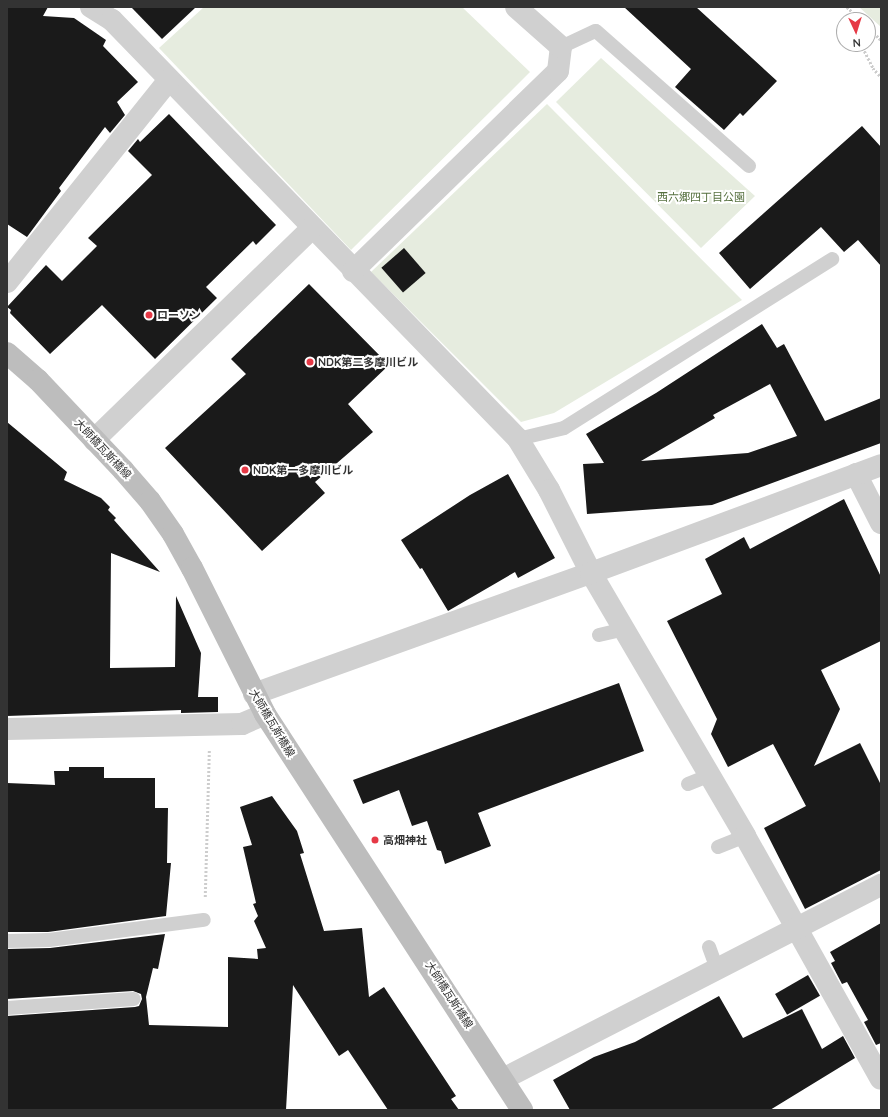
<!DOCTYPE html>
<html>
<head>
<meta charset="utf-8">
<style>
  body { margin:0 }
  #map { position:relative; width:888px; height:1117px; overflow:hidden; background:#fff; font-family:Quicksand,"Noto Sans JP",sans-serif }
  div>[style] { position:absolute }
  .green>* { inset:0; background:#e6ecdf }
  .building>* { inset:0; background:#1a1a1a; transform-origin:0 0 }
  .path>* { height:2.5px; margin-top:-1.25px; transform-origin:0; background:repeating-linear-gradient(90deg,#cdcdcd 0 2px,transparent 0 4px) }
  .lane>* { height:14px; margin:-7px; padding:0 7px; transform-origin:7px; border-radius:7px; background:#d0d0d0 }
  .street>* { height:22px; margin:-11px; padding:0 11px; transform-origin:11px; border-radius:11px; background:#d0d0d0 }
  .secondary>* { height:22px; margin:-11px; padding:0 11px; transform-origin:11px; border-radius:11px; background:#bdbdbd }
  .dots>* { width:11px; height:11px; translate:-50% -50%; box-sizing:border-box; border:2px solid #fff; border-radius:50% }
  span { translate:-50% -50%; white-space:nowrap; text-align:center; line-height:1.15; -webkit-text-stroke:4px #fff; paint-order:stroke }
  .park-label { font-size:11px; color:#56703f }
  .poi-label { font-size:11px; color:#333; font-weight:700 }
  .left { translate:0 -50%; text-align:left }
  .street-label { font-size:11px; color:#333 }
  .frame { position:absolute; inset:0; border:8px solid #333; pointer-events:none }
  .north { position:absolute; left:836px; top:12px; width:40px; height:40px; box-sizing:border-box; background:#fff; border:1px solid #adadad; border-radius:50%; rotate:176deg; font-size:11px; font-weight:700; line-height:16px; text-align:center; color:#333 }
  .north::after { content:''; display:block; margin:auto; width:14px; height:18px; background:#e63946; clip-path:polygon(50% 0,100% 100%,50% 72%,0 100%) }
</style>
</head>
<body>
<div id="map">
  <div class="green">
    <div style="clip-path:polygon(204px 7px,462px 7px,530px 72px,351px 250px,159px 48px)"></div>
    <div style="clip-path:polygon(859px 7px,881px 7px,881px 27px)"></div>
    <div style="clip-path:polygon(601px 58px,755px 196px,701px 248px,556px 102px)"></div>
    <div style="clip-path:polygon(547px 104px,742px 300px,554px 413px,521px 422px,371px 272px)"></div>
  </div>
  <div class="building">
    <div style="clip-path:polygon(7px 7px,48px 7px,43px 16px,74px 18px,106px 40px,103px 46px,138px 82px,117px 102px,125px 115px,110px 133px,105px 127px,59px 188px,61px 191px,27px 237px,7px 224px)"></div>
    <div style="clip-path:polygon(131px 7px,196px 7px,162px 39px)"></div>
    <div style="clip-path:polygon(624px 7px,696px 7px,777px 81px,743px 116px,740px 113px,724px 130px,675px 87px,691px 69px)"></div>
    <div style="clip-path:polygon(169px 114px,276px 225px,256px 245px,253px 241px,206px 287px,217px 298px,155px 359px,102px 305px,50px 354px,10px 313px,11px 310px,7px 307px,46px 265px,62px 281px,97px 246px,88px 238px,152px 175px,128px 151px,138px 139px,140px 142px)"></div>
    <div style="clip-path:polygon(862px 126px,881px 147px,881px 266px,858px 240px,844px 252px,821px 227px,750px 289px,719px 253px)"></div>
    <div style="left:404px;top:248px;width:33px;height:30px;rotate:49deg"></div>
    <div style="clip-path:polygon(309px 284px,389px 365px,348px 404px,373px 432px,315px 482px,325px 493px,262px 551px,165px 448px,246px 374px,231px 359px)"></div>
    <div style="clip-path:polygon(evenodd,762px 324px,777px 348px,784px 344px,825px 421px,881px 398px,881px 443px,712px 505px,587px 514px,583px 464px,604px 463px,586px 434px,656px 393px,762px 324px,770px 384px,797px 436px,748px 453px,641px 461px,715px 418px,713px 415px,770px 384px)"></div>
    <div style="clip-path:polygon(7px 422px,67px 472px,64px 480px,101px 498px,110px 507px,108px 510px,116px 518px,114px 520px,160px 572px,111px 553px,110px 668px,175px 667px,176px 596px,201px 653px,198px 697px,218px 697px,218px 712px,181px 713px,181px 710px,7px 716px)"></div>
    <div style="clip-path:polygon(508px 474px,555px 558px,518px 578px,515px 572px,448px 611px,422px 568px,420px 569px,401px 540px,470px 495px)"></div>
    <div style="clip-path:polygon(844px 499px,881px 577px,881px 641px,821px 670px,840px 709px,814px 766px,860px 743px,881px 785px,881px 870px,805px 909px,764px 828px,806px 806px,773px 744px,728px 767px,711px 734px,717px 719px,667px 621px,722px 594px,705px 559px,744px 537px,750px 549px)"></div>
    <div style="clip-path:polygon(619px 683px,644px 751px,478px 813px,491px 846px,445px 864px,441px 851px,437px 850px,427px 821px,412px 826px,399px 790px,363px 804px,353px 780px)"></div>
    <div style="clip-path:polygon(69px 767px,104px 767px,104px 778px,155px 778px,155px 808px,168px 808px,167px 863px,171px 863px,166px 916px,48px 932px,7px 932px,7px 783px,55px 785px,54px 771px,69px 771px)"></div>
    <div style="clip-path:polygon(272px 796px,297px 831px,304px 853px,300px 854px,324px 931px,362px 928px,369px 997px,384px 987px,456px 1096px,451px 1099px,459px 1110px,388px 1110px,348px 1050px,339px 1056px,293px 985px,286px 1110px,7px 1110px,7px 1016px,135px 1007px,139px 1006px,142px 999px,141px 994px,133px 991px,7px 999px,7px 949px,50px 948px,165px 934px,158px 969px,153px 968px,146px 997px,149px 1025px,228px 1027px,228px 957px,258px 959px,257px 949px,266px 948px,254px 921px,258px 916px,253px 904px,256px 903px,243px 847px,252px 845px,240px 807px)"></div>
    <div style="clip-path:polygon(881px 923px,881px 1043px,876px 1045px,864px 1022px,868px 1020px,847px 982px,842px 984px,831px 963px,835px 961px,830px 952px)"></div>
    <div style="left:808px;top:975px;width:24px;height:38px;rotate:60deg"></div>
    <div style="clip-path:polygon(719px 996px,743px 1038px,802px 1009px,822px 1049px,843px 1036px,855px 1058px,770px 1110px,570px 1110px,553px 1080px,594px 1057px,635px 1042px)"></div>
  </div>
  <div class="path">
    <div style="left:847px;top:7px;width:19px;rotate:43deg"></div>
    <div style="left:868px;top:27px;width:18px;rotate:45deg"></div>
    <div style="left:861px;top:44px;width:27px;rotate:63deg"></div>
    <div style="left:873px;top:68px;width:12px;rotate:48deg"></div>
    <div style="left:205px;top:897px;width:147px;rotate:-88.4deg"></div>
  </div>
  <div class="lane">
    <div style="left:561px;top:47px;width:38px;rotate:-25deg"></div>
    <div style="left:596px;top:31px;width:204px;rotate:41.4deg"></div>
    <div style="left:518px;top:439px;width:47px;rotate:-13.4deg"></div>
    <div style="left:564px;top:428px;width:317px;rotate:-32.2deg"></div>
    <div style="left:599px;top:635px;width:26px;rotate:-13deg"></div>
    <div style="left:688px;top:784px;width:24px;rotate:-22deg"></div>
    <div style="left:718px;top:847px;width:29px;rotate:-22deg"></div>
    <div style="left:7px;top:941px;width:42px;rotate:-1.4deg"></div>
    <div style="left:49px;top:940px;width:156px;rotate:-7.4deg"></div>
    <div style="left:709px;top:947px;width:23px;rotate:70deg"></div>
    <div style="left:7px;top:1008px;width:127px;rotate:-4.1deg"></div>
  </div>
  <div class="street">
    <div style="left:91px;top:7px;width:25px;rotate:32deg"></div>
    <div style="left:112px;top:20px;width:583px;rotate:45.9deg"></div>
    <div style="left:518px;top:439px;width:60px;rotate:58.7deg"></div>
    <div style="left:549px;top:490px;width:93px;rotate:63.2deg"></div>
    <div style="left:591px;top:573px;width:305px;rotate:59.6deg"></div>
    <div style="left:745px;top:836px;width:278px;rotate:60.8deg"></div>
    <div style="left:353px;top:271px;width:286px;rotate:-44.3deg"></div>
    <div style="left:558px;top:71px;width:24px;rotate:-83deg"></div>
    <div style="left:561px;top:47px;width:60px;rotate:-138.4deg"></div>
    <div style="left:7px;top:282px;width:259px;rotate:-51.3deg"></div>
    <div style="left:94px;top:440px;width:304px;rotate:-44.2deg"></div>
    <div style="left:856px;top:474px;width:55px;rotate:63deg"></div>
    <div style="left:254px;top:694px;width:358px;rotate:-19.8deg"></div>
    <div style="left:591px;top:573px;width:309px;rotate:-20.4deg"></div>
    <div style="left:7px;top:729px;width:235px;rotate:-1.2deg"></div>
    <div style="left:242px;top:724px;width:25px;rotate:-23deg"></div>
    <div style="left:503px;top:1079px;width:425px;rotate:-27.2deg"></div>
  </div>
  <div class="secondary">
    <div style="left:7px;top:353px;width:41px;rotate:41.1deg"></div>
    <div style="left:38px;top:380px;width:124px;rotate:46.6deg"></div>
    <div style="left:123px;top:470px;width:41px;rotate:48.9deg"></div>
    <div style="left:150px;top:501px;width:40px;rotate:55.1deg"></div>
    <div style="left:173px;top:534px;width:39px;rotate:61deg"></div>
    <div style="left:192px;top:568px;width:163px;rotate:63.4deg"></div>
    <div style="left:265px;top:714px;width:472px;rotate:57deg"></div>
  </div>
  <div class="dots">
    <div style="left:149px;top:315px;background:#e63946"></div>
    <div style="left:310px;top:362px;background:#e63946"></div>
    <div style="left:245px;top:470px;background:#e63946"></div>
    <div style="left:375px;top:840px;background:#e63946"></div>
  </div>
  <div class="park-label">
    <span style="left:701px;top:197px">西六郷四丁目公園</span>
  </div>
  <div class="poi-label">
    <span class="left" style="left:157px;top:315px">ローソン</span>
    <span class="left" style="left:318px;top:362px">NDK第二多摩川ビル</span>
    <span class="left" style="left:253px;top:470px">NDK第一多摩川ビル</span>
    <span class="left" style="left:383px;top:840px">高畑神社</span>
  </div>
  <div class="street-label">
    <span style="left:103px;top:449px;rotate:47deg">大師橋瓦斯橋線</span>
    <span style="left:272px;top:723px;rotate:59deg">大師橋瓦斯橋線</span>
    <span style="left:449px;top:995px;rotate:57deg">大師橋瓦斯橋線</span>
  </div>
  <div class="frame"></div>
  <div class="north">N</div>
</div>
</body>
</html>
